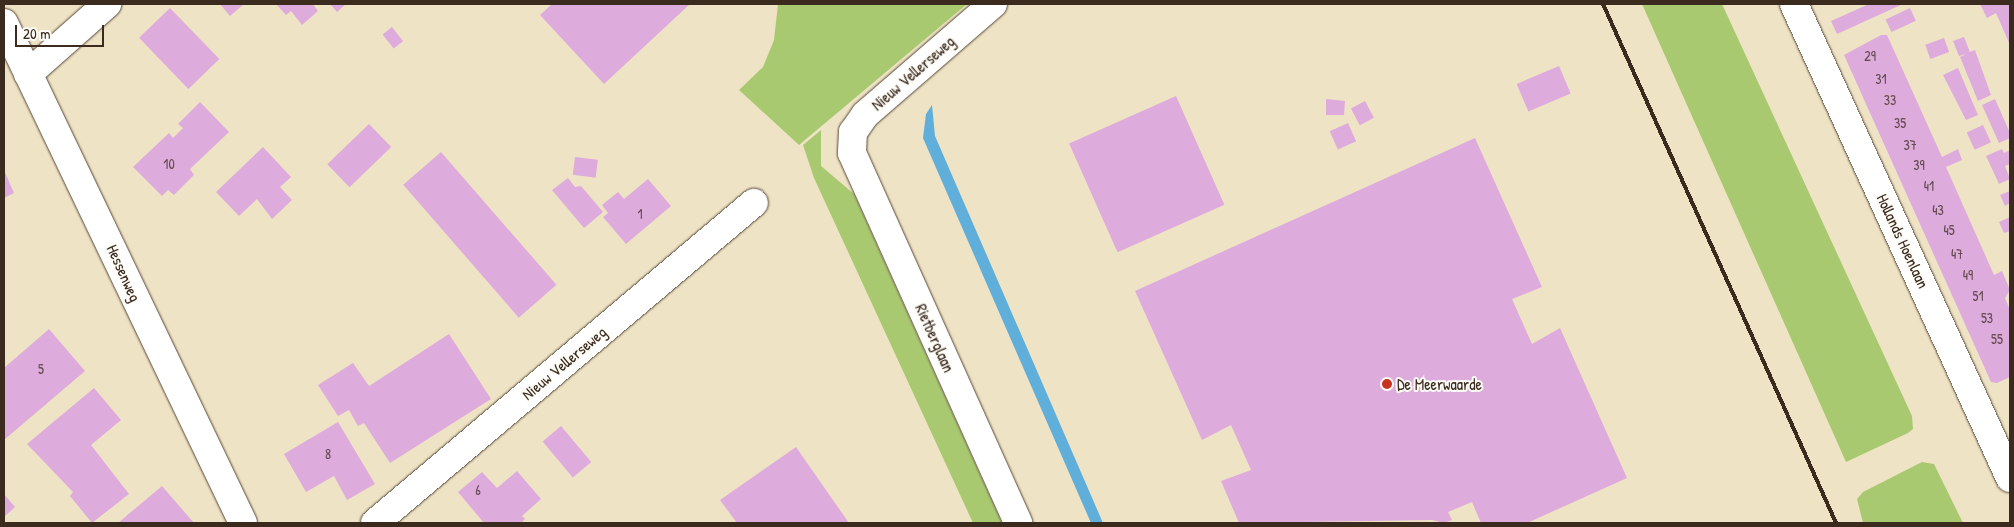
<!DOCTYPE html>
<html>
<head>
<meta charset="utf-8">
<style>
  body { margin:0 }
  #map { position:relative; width:2014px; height:527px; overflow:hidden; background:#efe3c5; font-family:"Patrick Hand",sans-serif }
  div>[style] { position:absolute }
  .green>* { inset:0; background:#a9c971 }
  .water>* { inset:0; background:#60aeda }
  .building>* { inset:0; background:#deabdd; transform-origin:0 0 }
  .roads { filter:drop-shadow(0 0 1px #564637) drop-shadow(0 0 1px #564637) }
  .street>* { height:28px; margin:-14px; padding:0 14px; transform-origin:14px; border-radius:14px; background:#fff }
  .rail>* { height:4px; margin:-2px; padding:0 2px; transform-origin:2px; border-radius:2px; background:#3b2a1e }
  .dots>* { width:14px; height:14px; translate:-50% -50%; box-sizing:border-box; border:2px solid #fdfcf7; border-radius:50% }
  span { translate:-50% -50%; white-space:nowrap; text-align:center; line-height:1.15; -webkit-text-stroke:4px #fdfcf7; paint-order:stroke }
  .number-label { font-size:14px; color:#644a4e }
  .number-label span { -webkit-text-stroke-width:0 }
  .street-label { font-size:16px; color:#3b2a1e }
  .poi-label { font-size:16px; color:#3b2a1e }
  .left { translate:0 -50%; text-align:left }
  .frame { position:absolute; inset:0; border:5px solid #3b2a1e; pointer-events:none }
  .scale { position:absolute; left:15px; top:25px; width:89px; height:22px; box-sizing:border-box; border:2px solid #3b2a1e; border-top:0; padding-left:6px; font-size:15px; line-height:18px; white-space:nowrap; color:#3b2a1e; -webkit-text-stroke:4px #fdfcf7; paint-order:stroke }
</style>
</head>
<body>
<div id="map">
  <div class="green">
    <div style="clip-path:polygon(778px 4px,967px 4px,799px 145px,739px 90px,763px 67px,774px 40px)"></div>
    <div style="clip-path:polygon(1642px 4px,1722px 4px,1912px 416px,1913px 429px,1908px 433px,1846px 462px)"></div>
    <div style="clip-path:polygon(821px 130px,821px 166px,854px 194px,1002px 523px,973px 523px,814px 178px,803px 145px)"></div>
    <div style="clip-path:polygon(1922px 462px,1934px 464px,1963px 523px,1863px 523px,1857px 499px,1863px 492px)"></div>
  </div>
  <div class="water">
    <div style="clip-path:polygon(932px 105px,935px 136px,1103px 523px,1091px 523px,923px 138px,926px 114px)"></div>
  </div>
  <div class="building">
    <div style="clip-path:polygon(220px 4px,244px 4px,230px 16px)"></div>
    <div style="clip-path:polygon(276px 4px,313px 4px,318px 11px,302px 25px,291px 11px,286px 15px)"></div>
    <div style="clip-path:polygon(330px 4px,346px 4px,337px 12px)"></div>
    <div style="clip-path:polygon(552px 4px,690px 4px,604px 84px,540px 15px)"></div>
    <div style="clip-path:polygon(1869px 4px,1903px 4px,1837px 34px,1831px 21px)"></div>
    <div style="clip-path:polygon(1980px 4px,2010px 4px,2010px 45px,1996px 13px,1987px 18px)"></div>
    <div style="left:170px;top:8px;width:71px;height:43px;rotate:46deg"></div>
    <div style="left:1910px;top:8px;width:14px;height:27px;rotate:65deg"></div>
    <div style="left:392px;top:27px;width:18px;height:12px;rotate:52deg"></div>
    <div style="clip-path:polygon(1881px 35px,1887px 35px,1942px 157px,1958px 149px,1962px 160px,1946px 167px,1994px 275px,2002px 271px,2010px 290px,2005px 298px,2010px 310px,2010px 377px,1997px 383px,1991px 382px,1844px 55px)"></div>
    <div style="clip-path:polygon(1964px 37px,1970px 52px,1975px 50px,1991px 95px,1978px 101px,1960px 57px,1966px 54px,1959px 56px,1953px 41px)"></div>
    <div style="left:1944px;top:38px;width:15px;height:20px;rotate:70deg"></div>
    <div style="left:1559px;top:66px;width:30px;height:46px;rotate:67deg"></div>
    <div style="clip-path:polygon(1958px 68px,1978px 115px,1966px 120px,1943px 75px)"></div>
    <div style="left:1176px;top:96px;width:119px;height:117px;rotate:66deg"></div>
    <div style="clip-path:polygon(1326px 99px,1345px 101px,1344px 115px,1326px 115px)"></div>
    <div style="clip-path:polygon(1995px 99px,2010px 133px,2010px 138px,1999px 143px,1982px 105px)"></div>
    <div style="left:1365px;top:101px;width:19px;height:16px;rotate:62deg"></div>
    <div style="clip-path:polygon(200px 102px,229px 132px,190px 169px,194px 175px,174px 195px,168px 190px,162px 196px,133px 167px,169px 133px,173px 138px,183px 128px,178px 124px)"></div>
    <div style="left:1348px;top:123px;width:20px;height:20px;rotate:66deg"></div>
    <div style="left:369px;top:124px;width:32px;height:58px;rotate:46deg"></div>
    <div style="left:1983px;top:125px;width:19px;height:18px;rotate:65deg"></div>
    <div style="clip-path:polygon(1475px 138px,1542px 287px,1512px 299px,1532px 344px,1560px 328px,1627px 478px,1527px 523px,1481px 523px,1472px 502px,1448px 512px,1452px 520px,1444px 523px,1432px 520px,1239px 523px,1221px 481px,1251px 470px,1231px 425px,1202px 440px,1135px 291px)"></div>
    <div style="clip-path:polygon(263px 147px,291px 177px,280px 187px,292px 200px,272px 219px,257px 199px,239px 216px,216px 192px)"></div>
    <div style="clip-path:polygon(2002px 149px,2004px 153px,2010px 150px,2010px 164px,2005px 166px,2010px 179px,1999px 184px,1986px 156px)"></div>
    <div style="left:441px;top:152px;width:176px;height:50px;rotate:49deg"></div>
    <div style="left:575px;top:157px;width:23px;height:18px;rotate:7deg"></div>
    <div style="clip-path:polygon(4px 170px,14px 193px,4px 198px)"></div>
    <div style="clip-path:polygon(568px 178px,575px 187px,581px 186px,603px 212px,584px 228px,552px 190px)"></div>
    <div style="clip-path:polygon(648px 179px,671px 206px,626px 244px,603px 217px,608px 213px,602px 205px,618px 192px,624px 199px)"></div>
    <div style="clip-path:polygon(2010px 191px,2010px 203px,2005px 206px,2000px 195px)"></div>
    <div style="clip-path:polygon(2010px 217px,2010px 231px,2004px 233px,1999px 222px)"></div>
    <div style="clip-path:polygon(49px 329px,85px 371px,4px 440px,4px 368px)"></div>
    <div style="clip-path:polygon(449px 334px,491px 399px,390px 463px,364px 423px,358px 426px,349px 410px,338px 416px,318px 385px,353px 363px,369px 386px)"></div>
    <div style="clip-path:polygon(94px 388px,121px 420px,91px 445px,129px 494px,92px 523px,70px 496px,73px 492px,27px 444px)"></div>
    <div style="clip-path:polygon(338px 422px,375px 484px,347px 500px,334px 476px,306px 492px,284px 454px)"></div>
    <div style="left:561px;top:426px;width:47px;height:24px;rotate:50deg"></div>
    <div style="clip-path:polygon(796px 447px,849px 523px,737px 523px,720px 500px)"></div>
    <div style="clip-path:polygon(517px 471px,541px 499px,522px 516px,525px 519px,521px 523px,484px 523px,458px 492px,482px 472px,497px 488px)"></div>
    <div style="clip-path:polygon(162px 486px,194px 523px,118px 523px)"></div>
    <div style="clip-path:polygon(4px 494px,15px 507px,4px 517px)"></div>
  </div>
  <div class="roads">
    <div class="street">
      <div style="left:993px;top:4px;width:169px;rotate:139.1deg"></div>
      <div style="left:865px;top:115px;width:21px;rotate:125deg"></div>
      <div style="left:853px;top:132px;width:21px;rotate:93deg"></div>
      <div style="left:852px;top:153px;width:406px;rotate:65.8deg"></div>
      <div style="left:1794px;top:4px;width:521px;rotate:65.5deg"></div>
      <div style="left:4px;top:23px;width:554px;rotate:64.45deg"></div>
      <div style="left:28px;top:74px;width:106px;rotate:-41.5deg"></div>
      <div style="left:375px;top:523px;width:496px;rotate:-40.2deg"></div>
    </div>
  </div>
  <div class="rail">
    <div style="left:1603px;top:4px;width:569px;rotate:65.82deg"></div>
  </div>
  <div class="dots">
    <div style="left:1387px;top:384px;background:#c8321e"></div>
  </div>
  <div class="number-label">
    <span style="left:1870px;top:56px">29</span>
    <span style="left:1881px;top:79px">31</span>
    <span style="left:1890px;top:100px">33</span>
    <span style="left:1900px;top:123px">35</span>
    <span style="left:1910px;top:145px">37</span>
    <span style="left:169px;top:164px">10</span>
    <span style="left:1919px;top:165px">39</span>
    <span style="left:1929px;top:186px">41</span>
    <span style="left:1938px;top:210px">43</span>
    <span style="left:640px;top:214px">1</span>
    <span style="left:1949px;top:230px">45</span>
    <span style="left:1957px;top:254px">47</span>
    <span style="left:1968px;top:275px">49</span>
    <span style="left:1978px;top:296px">51</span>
    <span style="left:1987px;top:318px">53</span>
    <span style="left:1997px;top:339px">55</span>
    <span style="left:41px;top:369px">5</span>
    <span style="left:328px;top:454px">8</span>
    <span style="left:478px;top:490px">6</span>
  </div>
  <div class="street-label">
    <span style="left:913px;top:73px;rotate:-41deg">Nieuw Vellerseweg</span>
    <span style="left:1903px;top:241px;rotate:65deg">Hollands Hoenlaan</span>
    <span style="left:124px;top:273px;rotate:66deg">Hessenweg</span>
    <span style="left:935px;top:338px;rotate:66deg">Rietberglaan</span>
    <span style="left:564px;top:363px;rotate:-40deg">Nieuw Vellerseweg</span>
  </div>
  <div class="poi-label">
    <span class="left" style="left:1397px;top:384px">De Meerwaarde</span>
  </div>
  <div class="frame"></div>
  <div class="scale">20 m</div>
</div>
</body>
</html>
